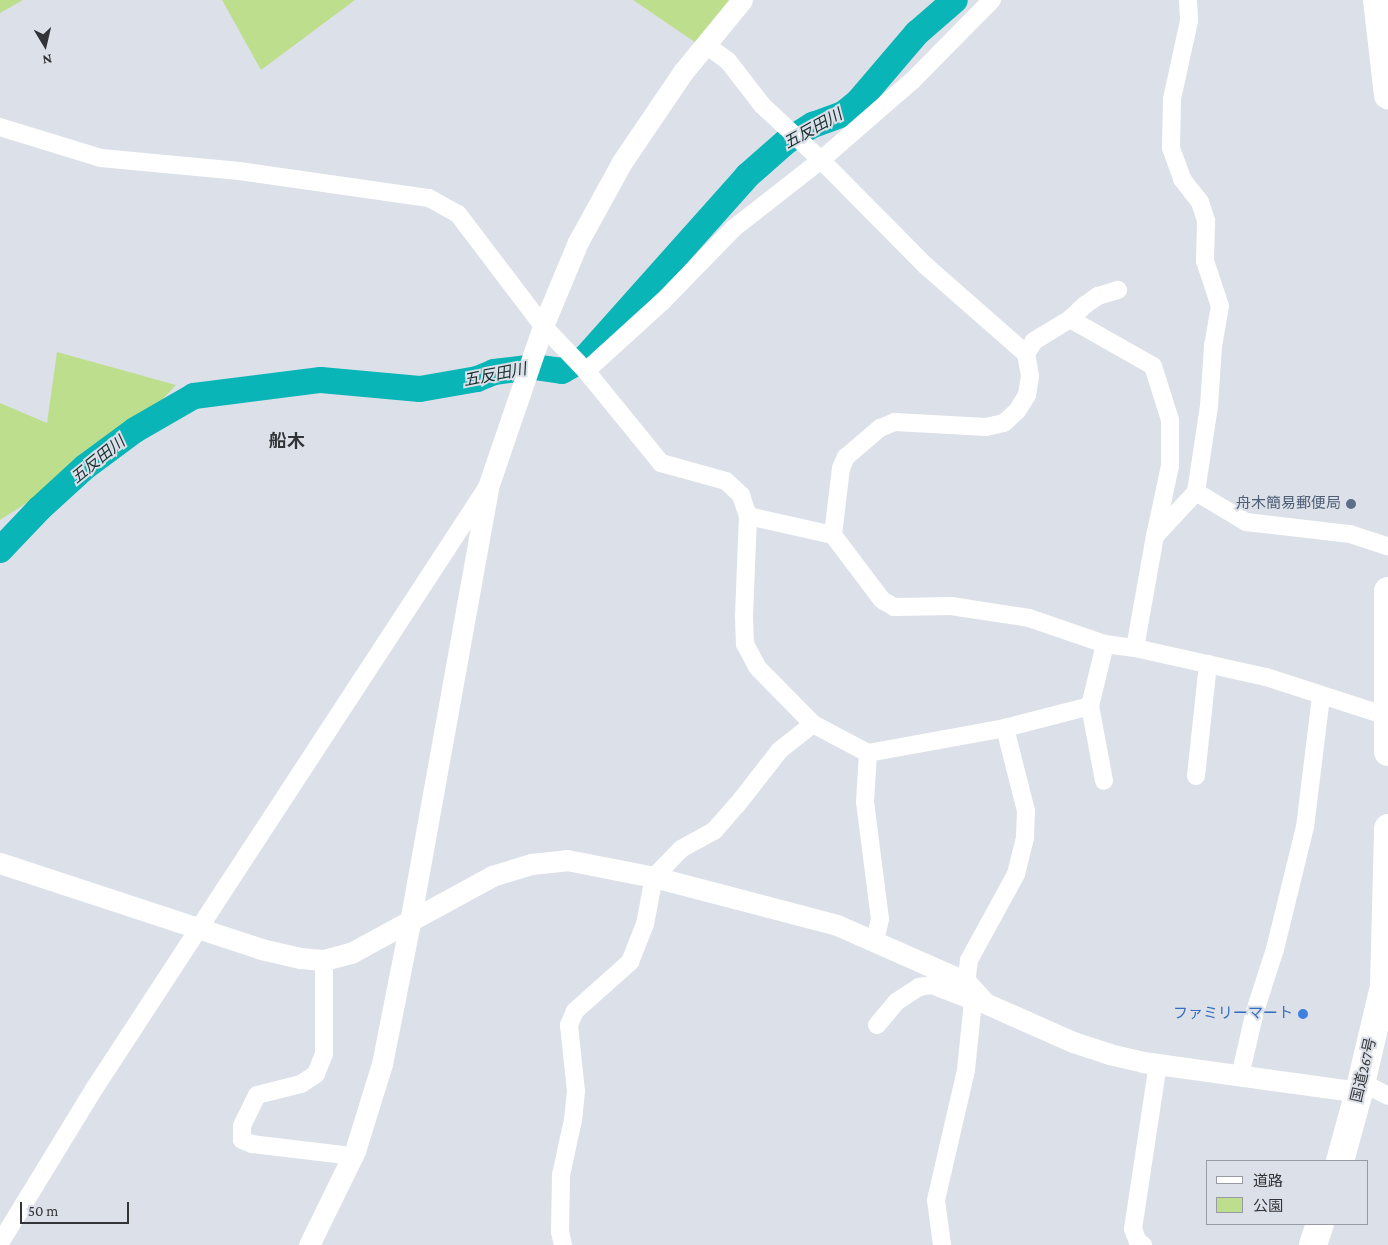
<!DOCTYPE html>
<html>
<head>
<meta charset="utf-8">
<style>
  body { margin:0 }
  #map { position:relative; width:1388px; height:1245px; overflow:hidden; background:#dce0e8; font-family:"Crimson Pro","Noto Sans JP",serif }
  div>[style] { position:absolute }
  .green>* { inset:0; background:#bddf8d }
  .river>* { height:26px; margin:-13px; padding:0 13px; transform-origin:13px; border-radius:13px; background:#09b5b6 }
  .minor>* { height:18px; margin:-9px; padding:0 9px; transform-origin:9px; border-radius:9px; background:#fff }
  .tertiary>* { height:21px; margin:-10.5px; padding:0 10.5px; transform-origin:10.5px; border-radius:10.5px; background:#fff }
  .trunk>* { height:28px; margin:-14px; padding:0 14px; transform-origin:14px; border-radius:14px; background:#fff }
  .dots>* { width:14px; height:14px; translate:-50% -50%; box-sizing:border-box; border:2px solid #dce0e8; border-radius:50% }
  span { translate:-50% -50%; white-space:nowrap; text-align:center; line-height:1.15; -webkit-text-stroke:4px #dce0e8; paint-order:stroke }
  .service-label { font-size:15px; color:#4e5e75 }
  .right { translate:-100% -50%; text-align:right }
  .shop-label { font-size:15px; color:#366cbe }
  .street-label { font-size:15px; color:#333437 }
  .water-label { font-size:16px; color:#183030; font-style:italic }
  .quarter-label { font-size:18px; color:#333437; font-weight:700 }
  .legend { position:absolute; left:1206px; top:1160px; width:162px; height:65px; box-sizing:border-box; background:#dce0e8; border:1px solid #989ba1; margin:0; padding:6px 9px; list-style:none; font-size:15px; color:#333437 }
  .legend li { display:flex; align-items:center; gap:10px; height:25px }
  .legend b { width:25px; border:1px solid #989ba1 }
  .north { position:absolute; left:20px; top:20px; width:50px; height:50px; -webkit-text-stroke:4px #dce0e8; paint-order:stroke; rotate:171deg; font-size:14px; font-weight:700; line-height:20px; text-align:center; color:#333437 }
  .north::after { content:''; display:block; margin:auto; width:18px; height:22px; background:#333437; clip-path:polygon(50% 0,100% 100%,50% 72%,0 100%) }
  .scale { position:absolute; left:20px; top:1202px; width:109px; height:22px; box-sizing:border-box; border:2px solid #333437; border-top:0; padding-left:6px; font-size:15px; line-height:18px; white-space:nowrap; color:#333437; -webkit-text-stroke:4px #dce0e8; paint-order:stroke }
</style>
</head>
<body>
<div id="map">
  <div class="green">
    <div style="clip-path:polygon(0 0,23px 0,0 13px)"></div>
    <div style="clip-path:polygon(222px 0,355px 0,261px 70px)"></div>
    <div style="clip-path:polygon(633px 0,750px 0,705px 49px)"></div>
    <div style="clip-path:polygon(57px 352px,176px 385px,122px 442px,0 520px,0 403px,47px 423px)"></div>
  </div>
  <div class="river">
    <div style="left:0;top:550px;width:57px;rotate:-46.4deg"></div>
    <div style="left:39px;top:509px;width:62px;rotate:-42.4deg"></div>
    <div style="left:85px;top:467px;width:62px;rotate:-36.5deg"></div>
    <div style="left:135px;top:430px;width:68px;rotate:-30deg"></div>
    <div style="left:194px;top:396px;width:128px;rotate:-7.2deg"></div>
    <div style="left:321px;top:380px;width:99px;rotate:5.2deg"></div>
    <div style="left:420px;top:389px;width:58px;rotate:-10deg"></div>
    <div style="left:477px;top:379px;width:18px;rotate:-22deg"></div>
    <div style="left:494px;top:372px;width:40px;rotate:-7.1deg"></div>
    <div style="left:534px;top:367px;width:28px;rotate:8deg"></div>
    <div style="left:562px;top:371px;width:28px;rotate:-30deg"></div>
    <div style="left:586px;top:357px;width:242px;rotate:-48.3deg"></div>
    <div style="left:747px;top:176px;width:53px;rotate:-41.2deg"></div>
    <div style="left:787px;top:141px;width:31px;rotate:-32deg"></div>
    <div style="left:813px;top:125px;width:32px;rotate:-20deg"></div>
    <div style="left:843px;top:114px;width:19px;rotate:-39deg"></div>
    <div style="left:858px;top:102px;width:91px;rotate:-49.5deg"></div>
    <div style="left:917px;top:33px;width:50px;rotate:-41deg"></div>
  </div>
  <div class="minor">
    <div style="left:1188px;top:0;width:21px;rotate:87deg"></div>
    <div style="left:1189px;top:21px;width:80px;rotate:102.3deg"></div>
    <div style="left:1172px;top:99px;width:49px;rotate:91.2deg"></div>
    <div style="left:1171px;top:148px;width:33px;rotate:70deg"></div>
    <div style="left:1182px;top:179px;width:29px;rotate:52deg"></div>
    <div style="left:1200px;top:202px;width:20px;rotate:72deg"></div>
    <div style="left:1206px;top:221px;width:40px;rotate:91.4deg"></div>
    <div style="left:1205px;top:261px;width:47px;rotate:71.6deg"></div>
    <div style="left:1220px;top:306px;width:41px;rotate:99.9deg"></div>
    <div style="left:1213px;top:346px;width:60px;rotate:93.8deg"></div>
    <div style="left:1209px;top:406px;width:87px;rotate:98.6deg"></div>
    <div style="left:1196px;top:492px;width:58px;rotate:31deg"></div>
    <div style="left:1246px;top:522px;width:105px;rotate:6.6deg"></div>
    <div style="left:1350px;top:534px;width:40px;rotate:18deg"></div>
    <div style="left:706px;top:45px;width:27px;rotate:36deg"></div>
    <div style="left:728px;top:61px;width:56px;rotate:52.3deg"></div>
    <div style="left:762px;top:105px;width:81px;rotate:43deg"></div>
    <div style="left:821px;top:160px;width:149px;rotate:45.3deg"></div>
    <div style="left:926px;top:266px;width:133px;rotate:41.3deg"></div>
    <div style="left:1026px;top:354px;width:15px;rotate:-58deg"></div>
    <div style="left:1034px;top:341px;width:42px;rotate:-31.4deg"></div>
    <div style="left:1070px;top:319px;width:21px;rotate:-43deg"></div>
    <div style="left:1085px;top:305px;width:16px;rotate:-35deg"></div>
    <div style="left:1098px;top:296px;width:21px;rotate:-17deg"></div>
    <div style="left:0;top:127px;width:106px;rotate:17.1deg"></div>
    <div style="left:101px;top:158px;width:139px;rotate:5.4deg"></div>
    <div style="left:239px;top:171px;width:192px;rotate:8.1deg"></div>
    <div style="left:429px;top:198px;width:33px;rotate:29deg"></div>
    <div style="left:458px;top:214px;width:141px;rotate:52.8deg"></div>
    <div style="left:543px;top:326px;width:62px;rotate:46.3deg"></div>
    <div style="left:586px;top:371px;width:119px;rotate:50.8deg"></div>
    <div style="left:661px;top:463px;width:67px;rotate:15.5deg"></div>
    <div style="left:726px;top:481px;width:21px;rotate:43deg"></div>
    <div style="left:741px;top:495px;width:22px;rotate:72deg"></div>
    <div style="left:748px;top:516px;width:101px;rotate:92.3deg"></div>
    <div style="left:744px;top:617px;width:27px;rotate:88deg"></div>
    <div style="left:745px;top:644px;width:27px;rotate:62deg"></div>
    <div style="left:758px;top:668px;width:78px;rotate:45.5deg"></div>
    <div style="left:813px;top:724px;width:62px;rotate:27.8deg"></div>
    <div style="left:868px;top:753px;width:139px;rotate:-10.3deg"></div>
    <div style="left:1005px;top:728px;width:88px;rotate:-14.5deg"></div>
    <div style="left:1090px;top:706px;width:64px;rotate:-76.4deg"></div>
    <div style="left:1105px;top:644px;width:30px;rotate:8deg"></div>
    <div style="left:1135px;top:648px;width:134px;rotate:12.5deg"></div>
    <div style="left:1266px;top:677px;width:127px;rotate:17.9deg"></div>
    <div style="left:1070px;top:319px;width:95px;rotate:29.5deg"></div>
    <div style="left:1153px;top:366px;width:57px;rotate:72.5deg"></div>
    <div style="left:1170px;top:420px;width:46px;rotate:90deg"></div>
    <div style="left:1170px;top:466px;width:72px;rotate:102.1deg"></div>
    <div style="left:586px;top:371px;width:104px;rotate:-42.3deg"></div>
    <div style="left:663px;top:301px;width:102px;rotate:-45.8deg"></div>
    <div style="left:734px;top:228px;width:110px;rotate:-38deg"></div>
    <div style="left:821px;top:160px;width:121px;rotate:-41deg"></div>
    <div style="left:912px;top:81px;width:114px;rotate:-45.4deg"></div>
    <div style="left:748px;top:516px;width:87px;rotate:12.6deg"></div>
    <div style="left:833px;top:535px;width:81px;rotate:53deg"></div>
    <div style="left:882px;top:600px;width:14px;rotate:30deg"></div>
    <div style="left:894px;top:607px;width:57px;rotate:-1deg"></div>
    <div style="left:951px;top:606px;width:79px;rotate:8.7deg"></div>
    <div style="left:1029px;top:618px;width:80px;rotate:18.9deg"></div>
    <div style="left:833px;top:535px;width:67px;rotate:-83.2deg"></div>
    <div style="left:841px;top:468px;width:12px;rotate:-66deg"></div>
    <div style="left:846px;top:457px;width:45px;rotate:-40.5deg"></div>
    <div style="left:880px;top:428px;width:16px;rotate:-22deg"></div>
    <div style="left:895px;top:422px;width:91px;rotate:3.1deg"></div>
    <div style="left:986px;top:427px;width:18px;rotate:-13deg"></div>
    <div style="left:1004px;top:423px;width:18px;rotate:-43deg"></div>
    <div style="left:1017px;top:411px;width:19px;rotate:-58deg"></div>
    <div style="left:1027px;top:395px;width:19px;rotate:-81deg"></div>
    <div style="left:1030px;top:376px;width:22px;rotate:-100deg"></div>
    <div style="left:1135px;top:648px;width:114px;rotate:-79.9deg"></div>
    <div style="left:1155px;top:536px;width:60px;rotate:-47deg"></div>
    <div style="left:1090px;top:706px;width:76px;rotate:79.4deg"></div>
    <div style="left:868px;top:753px;width:49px;rotate:93.5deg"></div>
    <div style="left:865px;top:802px;width:118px;rotate:82.7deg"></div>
    <div style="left:880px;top:919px;width:23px;rotate:103deg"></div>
    <div style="left:1196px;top:776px;width:113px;rotate:-83.9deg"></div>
    <div style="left:324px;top:960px;width:94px;rotate:90deg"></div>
    <div style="left:324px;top:1054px;width:22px;rotate:112deg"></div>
    <div style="left:316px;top:1074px;width:18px;rotate:146deg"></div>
    <div style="left:301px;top:1084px;width:45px;rotate:166deg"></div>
    <div style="left:257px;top:1095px;width:34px;rotate:116deg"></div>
    <div style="left:242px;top:1126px;width:14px;rotate:90deg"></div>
    <div style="left:242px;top:1140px;width:11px;rotate:22deg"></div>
    <div style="left:252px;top:1144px;width:102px;rotate:6.8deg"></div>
    <div style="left:966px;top:982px;width:22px;rotate:-82deg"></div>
    <div style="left:969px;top:960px;width:98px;rotate:-61.3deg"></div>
    <div style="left:1016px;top:874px;width:37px;rotate:-76deg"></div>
    <div style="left:1025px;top:838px;width:27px;rotate:-88deg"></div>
    <div style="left:1026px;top:811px;width:86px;rotate:-104.2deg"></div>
    <div style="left:877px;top:1025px;width:30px;rotate:-50deg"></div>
    <div style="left:896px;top:1002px;width:27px;rotate:-33deg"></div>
    <div style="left:919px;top:987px;width:13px;rotate:-9deg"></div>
    <div style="left:932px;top:985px;width:44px;rotate:21.3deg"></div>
    <div style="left:1240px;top:1076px;width:67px;rotate:-77deg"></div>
    <div style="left:1255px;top:1011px;width:65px;rotate:-72.1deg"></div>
    <div style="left:1275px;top:949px;width:126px;rotate:-76.2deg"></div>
    <div style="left:1305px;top:827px;width:132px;rotate:-83deg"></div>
    <div style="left:1361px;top:1082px;width:30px;rotate:27deg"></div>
    <div style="left:0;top:1243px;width:180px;rotate:-58.6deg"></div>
    <div style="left:94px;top:1089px;width:717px;rotate:-56.84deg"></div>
    <div style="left:563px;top:1245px;width:13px;rotate:-103deg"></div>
    <div style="left:560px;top:1232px;width:57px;rotate:-89deg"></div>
    <div style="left:561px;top:1175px;width:56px;rotate:-77.7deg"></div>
    <div style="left:573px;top:1120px;width:29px;rotate:-84deg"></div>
    <div style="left:576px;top:1091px;width:66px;rotate:-96.1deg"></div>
    <div style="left:569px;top:1025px;width:15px;rotate:-67deg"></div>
    <div style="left:575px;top:1011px;width:74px;rotate:-41.7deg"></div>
    <div style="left:630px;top:962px;width:41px;rotate:-68.5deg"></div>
    <div style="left:645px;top:924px;width:48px;rotate:-79.2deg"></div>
    <div style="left:654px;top:877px;width:39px;rotate:-46deg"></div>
    <div style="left:681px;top:849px;width:38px;rotate:-29deg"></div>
    <div style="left:714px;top:831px;width:35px;rotate:-49deg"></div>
    <div style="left:737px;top:805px;width:70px;rotate:-52deg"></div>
    <div style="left:780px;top:750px;width:42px;rotate:-38.2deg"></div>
    <div style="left:942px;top:1245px;width:45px;rotate:-97.6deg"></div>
    <div style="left:936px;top:1200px;width:133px;rotate:-77deg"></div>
    <div style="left:966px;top:1070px;width:79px;rotate:-84.2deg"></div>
    <div style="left:1143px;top:1245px;width:6px;rotate:-149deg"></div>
    <div style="left:1138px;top:1242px;width:14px;rotate:-111deg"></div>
    <div style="left:1133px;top:1229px;width:167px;rotate:-81.4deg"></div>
  </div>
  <div class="tertiary">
    <div style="left:0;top:863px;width:275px;rotate:18.2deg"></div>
    <div style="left:261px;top:949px;width:40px;rotate:13deg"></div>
    <div style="left:300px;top:958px;width:24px;rotate:5deg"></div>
    <div style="left:324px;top:960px;width:28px;rotate:-15deg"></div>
    <div style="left:351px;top:953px;width:161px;rotate:-28.6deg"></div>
    <div style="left:492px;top:876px;width:41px;rotate:-17.1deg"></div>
    <div style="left:531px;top:864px;width:36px;rotate:-6deg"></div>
    <div style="left:567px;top:860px;width:89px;rotate:11.1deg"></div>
    <div style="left:654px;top:877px;width:189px;rotate:14.7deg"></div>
    <div style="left:837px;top:925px;width:141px;rotate:23.8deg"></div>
    <div style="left:966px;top:982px;width:28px;rotate:48deg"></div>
    <div style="left:985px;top:1003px;width:96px;rotate:23.9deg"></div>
    <div style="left:1073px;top:1042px;width:38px;rotate:18deg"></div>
    <div style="left:1109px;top:1054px;width:35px;rotate:13deg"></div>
    <div style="left:1143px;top:1062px;width:218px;rotate:7.9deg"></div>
    <div style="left:309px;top:1245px;width:105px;rotate:-63.9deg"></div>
    <div style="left:355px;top:1151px;width:91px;rotate:-72.8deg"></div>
    <div style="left:382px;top:1064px;width:145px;rotate:-78.8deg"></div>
    <div style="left:410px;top:922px;width:442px;rotate:-79.8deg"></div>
    <div style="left:488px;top:487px;width:170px;rotate:-71.1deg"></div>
    <div style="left:543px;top:326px;width:91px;rotate:-67.4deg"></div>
    <div style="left:578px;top:242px;width:91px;rotate:-61.2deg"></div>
    <div style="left:622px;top:162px;width:109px;rotate:-55.9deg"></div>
    <div style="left:683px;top:72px;width:93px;rotate:-50.7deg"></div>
  </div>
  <div class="trunk">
    <div style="left:1377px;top:0;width:96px;rotate:83.4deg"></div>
    <div style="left:1388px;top:591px;width:161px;rotate:90deg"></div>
    <div style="left:1340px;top:1161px;width:72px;rotate:-74.6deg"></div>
    <div style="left:1359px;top:1092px;width:109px;rotate:-76.7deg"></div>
    <div style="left:1384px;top:986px;width:158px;rotate:-88.5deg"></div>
    <div style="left:1313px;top:1245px;width:22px;rotate:-72deg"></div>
  </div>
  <div class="dots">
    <div style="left:1351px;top:504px;background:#5c6f8a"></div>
    <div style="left:1303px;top:1014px;background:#3f7fe0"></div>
  </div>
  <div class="service-label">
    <span class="right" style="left:1341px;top:504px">舟木簡易郵便局</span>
  </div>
  <div class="shop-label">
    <span class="right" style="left:1293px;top:1014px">ファミリーマート</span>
  </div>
  <div class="street-label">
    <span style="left:1364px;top:1070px;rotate:-77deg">国道267号</span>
  </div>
  <div class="water-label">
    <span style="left:813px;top:129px;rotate:-29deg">五反田川</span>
    <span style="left:495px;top:375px;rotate:-11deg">五反田川</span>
    <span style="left:98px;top:460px;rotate:-39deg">五反田川</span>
  </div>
  <div class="quarter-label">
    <span style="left:287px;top:441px">船木</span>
  </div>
  <ul class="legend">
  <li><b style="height:6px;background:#fff"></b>道路</li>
  <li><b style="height:14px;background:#bddf8d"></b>公園</li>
  </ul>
  <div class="north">N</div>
  <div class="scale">50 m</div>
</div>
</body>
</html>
